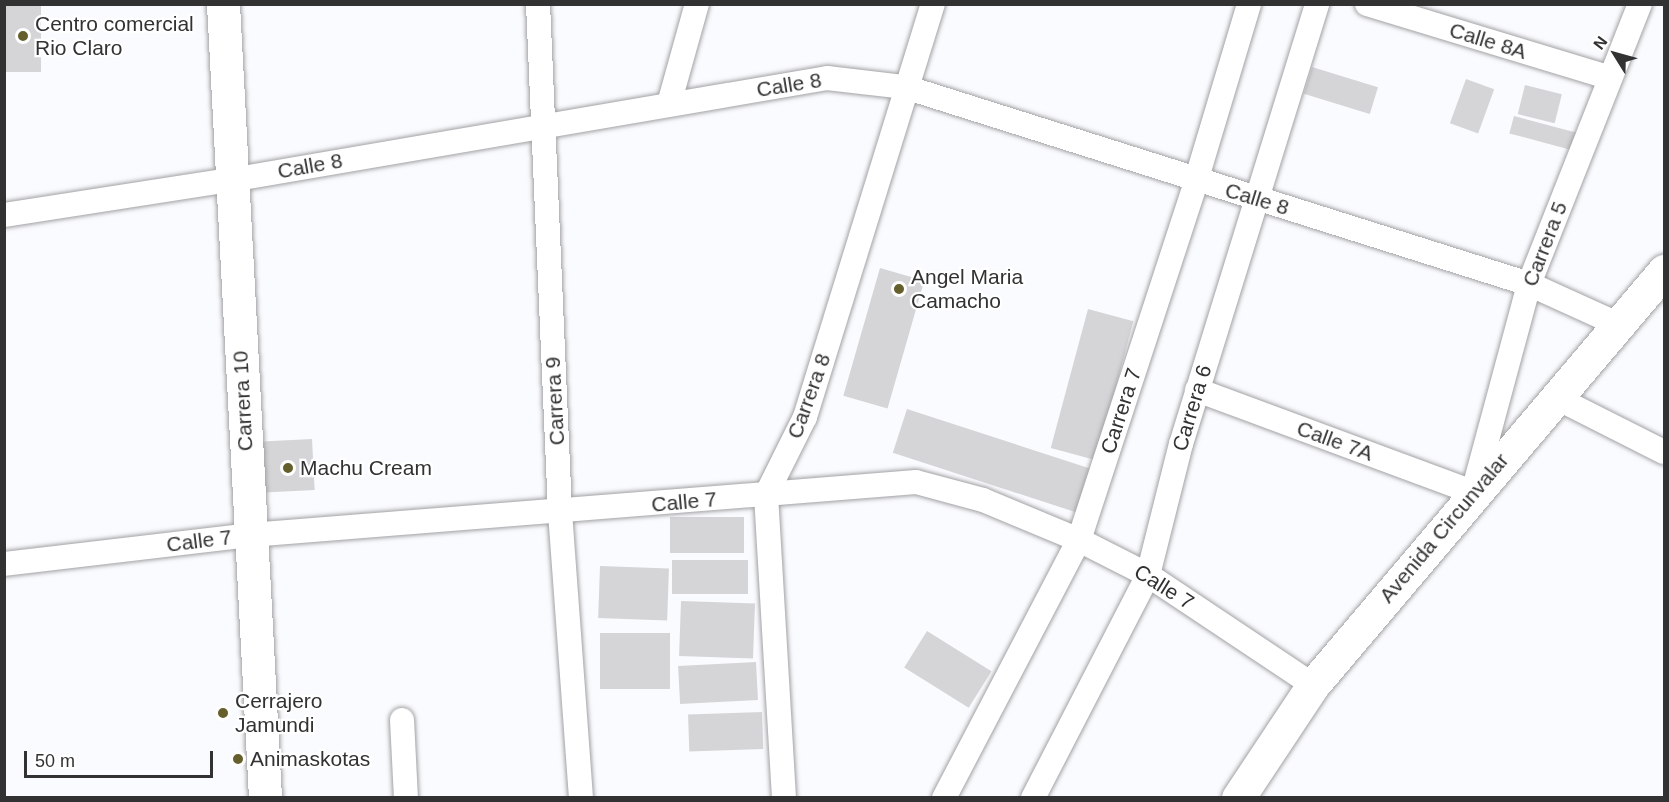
<!DOCTYPE html>
<html>
<head>
<meta charset="utf-8">
<style>
  body { margin:0 }
  #map { position:relative; width:1669px; height:802px; overflow:hidden; background:#fafbfe; font-family:Arial,sans-serif }
  div>[style] { position:absolute }
  .building>* { inset:0; background:#d5d5d8; transform-origin:0 0 }
  .roads { filter:drop-shadow(0 0 2px #a2a2a5) drop-shadow(0 0 2px #a2a2a5) }
  .minor>* { height:24px; margin:-12px; padding:0 12px; transform-origin:12px; border-radius:12px; background:#fff }
  .secondary>* { height:33px; margin:-16.5px; padding:0 16.5px; transform-origin:16.5px; border-radius:16.5px; background:#fff }
  .dots>* { width:16px; height:16px; translate:-50% -50%; box-sizing:border-box; border:3px solid #fff; border-radius:50% }
  span { translate:-50% -50%; white-space:nowrap; text-align:center; line-height:1.15; -webkit-text-stroke:4.5px #fff; paint-order:stroke }
  .poi-label { font-size:21px; color:#323233 }
  .left { translate:0 -50%; text-align:left }
  .street-label { font-size:21px; color:#323233 }
  .frame { position:absolute; inset:0; border:6px solid #323233; pointer-events:none }
  .north { position:absolute; left:1585px; top:24px; width:60px; height:60px; -webkit-text-stroke:4px #fff; paint-order:stroke; rotate:307deg; font-size:16px; font-weight:700; line-height:24px; text-align:center; color:#323233 }
  .north::after { content:''; display:block; margin:auto; width:21px; height:27px; background:#323233; clip-path:polygon(50% 0,100% 100%,50% 72%,0 100%) }
  .scale { position:absolute; left:24px; top:751px; width:189px; height:27px; box-sizing:border-box; border:3px solid #323233; border-top:0; padding-left:8px; font-size:18px; line-height:21px; white-space:nowrap; color:#323233; -webkit-text-stroke:4px #fff; paint-order:stroke }
</style>
</head>
<body>
<div id="map">
  <div class="building">
    <div style="left:4px;top:4px;width:37px;height:68px"></div>
    <div style="left:1312px;top:67px;width:69px;height:28px;rotate:17deg"></div>
    <div style="left:1466px;top:79px;width:30px;height:47px;rotate:20deg"></div>
    <div style="left:1525px;top:85px;width:38px;height:30px;rotate:14deg"></div>
    <div style="left:1514px;top:116px;width:67px;height:18px;rotate:15deg"></div>
    <div style="left:880px;top:268px;width:46px;height:133px;rotate:16deg"></div>
    <div style="left:1088px;top:309px;width:47px;height:144px;rotate:15deg"></div>
    <div style="left:907px;top:409px;width:194px;height:46px;rotate:18deg"></div>
    <div style="left:312px;top:439px;width:51px;height:50px;rotate:87deg"></div>
    <div style="left:744px;top:517px;width:36px;height:74px;rotate:90deg"></div>
    <div style="left:672px;top:560px;width:76px;height:34px"></div>
    <div style="left:600px;top:566px;width:69px;height:52px;rotate:2deg"></div>
    <div style="left:681px;top:601px;width:74px;height:55px;rotate:2deg"></div>
    <div style="left:927px;top:631px;width:76px;height:43px;rotate:32deg"></div>
    <div style="left:600px;top:633px;width:70px;height:56px"></div>
    <div style="left:756px;top:662px;width:38px;height:78px;rotate:87deg"></div>
    <div style="left:762px;top:712px;width:37px;height:74px;rotate:88deg"></div>
  </div>
  <div class="roads">
    <div class="minor">
      <div style="left:538px;top:4px;width:508px;rotate:87.52deg"></div>
      <div style="left:560px;top:512px;width:287px;rotate:85.8deg"></div>
      <div style="left:1367px;top:4px;width:254px;rotate:16.9deg"></div>
      <div style="left:669px;top:104px;width:104px;rotate:-74.4deg"></div>
      <div style="left:4px;top:215px;width:230px;rotate:-8.8deg"></div>
      <div style="left:231px;top:180px;width:605px;rotate:-9.71deg"></div>
      <div style="left:827px;top:78px;width:79px;rotate:6.6deg"></div>
      <div style="left:905px;top:87px;width:654px;rotate:17.52deg"></div>
      <div style="left:1529px;top:284px;width:97px;rotate:24.4deg"></div>
      <div style="left:1197px;top:390px;width:294px;rotate:20.3deg"></div>
      <div style="left:1473px;top:492px;width:215px;rotate:-74.9deg"></div>
      <div style="left:1529px;top:284px;width:301px;rotate:-68.4deg"></div>
      <div style="left:1555px;top:397px;width:122px;rotate:26.8deg"></div>
      <div style="left:4px;top:564px;width:248px;rotate:-6.7deg"></div>
      <div style="left:250px;top:535px;width:668px;rotate:-4.55deg"></div>
      <div style="left:916px;top:482px;width:69px;rotate:15deg"></div>
      <div style="left:983px;top:500px;width:104px;rotate:22.6deg"></div>
      <div style="left:1079px;top:540px;width:77px;rotate:26.9deg"></div>
      <div style="left:1148px;top:575px;width:198px;rotate:33.7deg"></div>
      <div style="left:402px;top:720px;width:78px;rotate:87.1deg"></div>
      <div style="left:784px;top:798px;width:304px;rotate:-93.4deg"></div>
      <div style="left:766px;top:495px;width:87px;rotate:-63.4deg"></div>
      <div style="left:805px;top:417px;width:432px;rotate:-72.8deg"></div>
      <div style="left:944px;top:798px;width:291px;rotate:-62.4deg"></div>
      <div style="left:1079px;top:540px;width:378px;rotate:-71.9deg"></div>
      <div style="left:1196px;top:181px;width:185px;rotate:-73.3deg"></div>
      <div style="left:1033px;top:798px;width:251px;rotate:-62.7deg"></div>
      <div style="left:1148px;top:575px;width:135px;rotate:-75.9deg"></div>
      <div style="left:1181px;top:444px;width:461px;rotate:-72.8deg"></div>
    </div>
    <div class="secondary">
      <div style="left:223px;top:4px;width:795px;rotate:86.97deg"></div>
      <div style="left:1238px;top:798px;width:136px;rotate:-56.4deg"></div>
      <div style="left:1313px;top:685px;width:543px;rotate:-49.71deg"></div>
    </div>
  </div>
  <div class="dots">
    <div style="left:23px;top:36px;background:#655f2b"></div>
    <div style="left:899px;top:289px;background:#655f2b"></div>
    <div style="left:288px;top:468px;background:#655f2b"></div>
    <div style="left:223px;top:713px;background:#655f2b"></div>
    <div style="left:238px;top:759px;background:#655f2b"></div>
  </div>
  <div class="poi-label">
    <span class="left" style="left:35px;top:36px">Centro comercial<br>Rio Claro</span>
    <span class="left" style="left:911px;top:289px">Angel Maria<br>Camacho</span>
    <span class="left" style="left:300px;top:468px">Machu Cream</span>
    <span class="left" style="left:235px;top:713px">Cerrajero<br>Jamundi</span>
    <span class="left" style="left:250px;top:759px">Animaskotas</span>
  </div>
  <div class="street-label">
    <span style="left:1488px;top:41px;rotate:17deg">Calle 8A</span>
    <span style="left:789px;top:85px;rotate:-9deg">Calle 8</span>
    <span style="left:310px;top:166px;rotate:-10deg">Calle 8</span>
    <span style="left:1257px;top:199px;rotate:17deg">Calle 8</span>
    <span style="left:1545px;top:244px;rotate:-69deg">Carrera 5</span>
    <span style="left:809px;top:396px;rotate:-70deg">Carrera 8</span>
    <span style="left:243px;top:401px;rotate:-93deg">Carrera 10</span>
    <span style="left:555px;top:401px;rotate:-93deg">Carrera 9</span>
    <span style="left:1192px;top:408px;rotate:-73deg">Carrera 6</span>
    <span style="left:1121px;top:411px;rotate:-72deg">Carrera 7</span>
    <span style="left:1335px;top:441px;rotate:20deg">Calle 7A</span>
    <span style="left:684px;top:502px;rotate:-5deg">Calle 7</span>
    <span style="left:1444px;top:528px;rotate:-50deg">Avenida Circunvalar</span>
    <span style="left:199px;top:541px;rotate:-7deg">Calle 7</span>
    <span style="left:1164px;top:587px;rotate:32deg">Calle 7</span>
  </div>
  <div class="frame"></div>
  <div class="north">N</div>
  <div class="scale">50 m</div>
</div>
</body>
</html>
